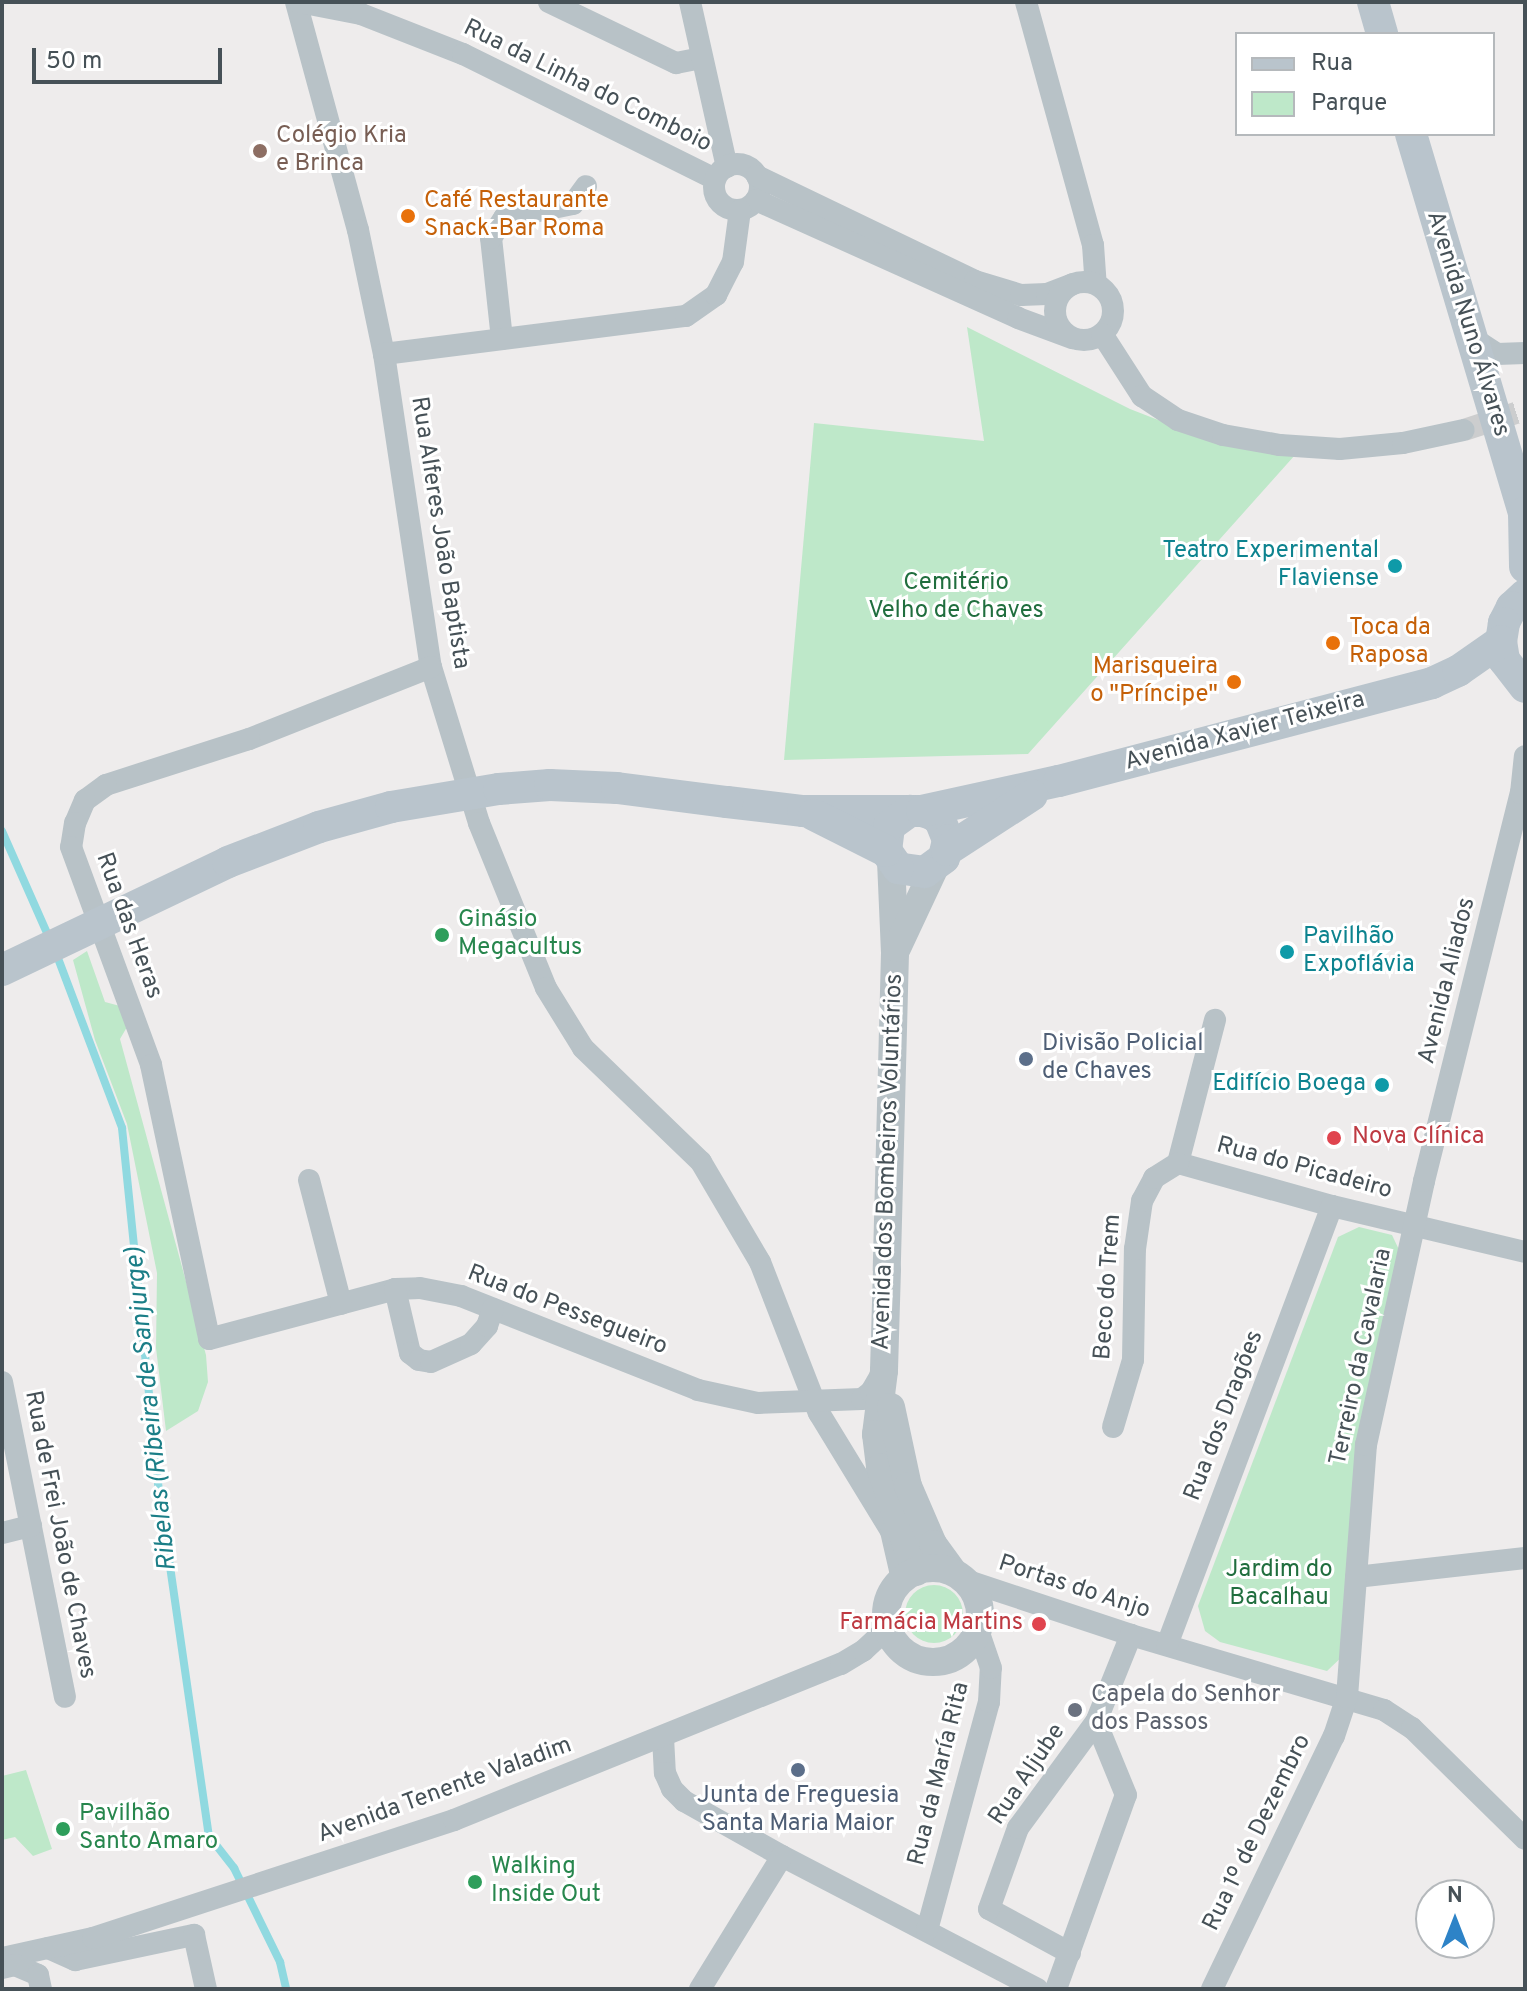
<!DOCTYPE html>
<html>
<head>
<meta charset="utf-8">
<style>
  body { margin:0 }
  #map { position:relative; width:1527px; height:1991px; overflow:hidden; background:#eeecec; font-family:Overpass,sans-serif }
  div>[style] { position:absolute }
  .green>* { inset:0; background:#bee8c9 }
  .round { border-radius:50% }
  .stream>* { height:8px; margin:-4px; padding:0 4px; transform-origin:4px; border-radius:4px; background:#90d9e0 }
  .minor-tunnel>* { height:22px; margin-top:-11px; transform-origin:0; background:repeating-linear-gradient(90deg,#cccdce 0 22px,transparent 0 33px) }
  .minor>* { height:22px; margin:-11px; padding:0 11px; transform-origin:11px; border-radius:11px; background:#b8c2c7 }
  .minor>.ring { margin:-11px; padding:0; box-sizing:content-box; background:none; border:22px solid #b8c2c7; border-radius:50% }
  .tertiary>* { height:28px; margin:-14px; padding:0 14px; transform-origin:14px; border-radius:14px; background:#b8c2c7 }
  .tertiary>.ring { margin:-14px; padding:0; box-sizing:content-box; background:none; border:28px solid #b8c2c7; border-radius:50% }
  .secondary>* { height:32px; margin:-16px; padding:0 16px; transform-origin:16px; border-radius:16px; background:#b9c4cc }
  .secondary-bridge>* { height:32px; margin:-16px; padding:0 16px; transform-origin:16px; border-radius:16px; background:#b9c4cc }
  .dots>* { width:22px; height:22px; translate:-50% -50%; box-sizing:border-box; border:4px solid #fff; border-radius:50% }
  span { translate:-50% -50%; white-space:nowrap; text-align:center; line-height:1.15; -webkit-text-stroke:6px #fff; paint-order:stroke }
  .street-label { font-size:24px; color:#465157 }
  .education-label { font-size:24px; color:#785e54 }
  .left { translate:0 -50%; text-align:left }
  .food-label { font-size:24px; color:#c56008 }
  .right { translate:-100% -50%; text-align:right }
  .culture-label { font-size:24px; color:#0d838f }
  .park-label { font-size:24px; color:#206e3e }
  .leisure-label { font-size:24px; color:#27864d }
  .service-label { font-size:24px; color:#4e5e75 }
  .health-label { font-size:24px; color:#be3a42 }
  .worship-label { font-size:24px; color:#5b616d }
  .water-label { font-size:26px; color:#1b7e87; font-style:italic }
  .frame { position:absolute; inset:0; border:4px solid #465157; pointer-events:none }
  .legend { position:absolute; left:1235px; top:32px; width:260px; height:104px; box-sizing:border-box; background:#fff; border:2px solid #b5b9bc; margin:0; padding:10px 14px; list-style:none; font-size:24px; color:#465157 }
  .legend li { display:flex; align-items:center; gap:16px; height:40px }
  .legend b { width:40px; border:2px solid #b5b9bc }
  .north { position:absolute; left:1415px; top:1879px; width:80px; height:80px; box-sizing:border-box; background:#fff; border:2px solid #b5b9bc; border-radius:50%; rotate:0deg; font-size:22px; font-weight:700; line-height:32px; text-align:center; color:#465157 }
  .north::after { content:''; display:block; margin:auto; width:28px; height:36px; background:#2d83c7; clip-path:polygon(50% 0,100% 100%,50% 72%,0 100%) }
  .scale { position:absolute; left:32px; top:48px; width:190px; height:36px; box-sizing:border-box; border:4px solid #465157; border-top:0; padding-left:10px; font-size:24px; line-height:28px; white-space:nowrap; color:#465157; -webkit-text-stroke:6px #fff; paint-order:stroke }
</style>
</head>
<body>
<div id="map">
  <div class="green">
    <div style="clip-path:polygon(967px 327px,1130px 409px,1220px 444px,1295px 455px,1028px 754px,784px 760px,814px 423px,984px 441px)"></div>
    <div style="clip-path:polygon(87px 951px,105px 1002px,120px 1006px,127px 1027px,120px 1039px,206px 1355px,208px 1382px,198px 1411px,166px 1431px,156px 1348px,157px 1273px,127px 1124px,95px 1040px,73px 960px)"></div>
    <div style="clip-path:polygon(1359px 1227px,1392px 1235px,1401px 1254px,1347px 1652px,1327px 1671px,1220px 1642px,1205px 1631px,1198px 1606px,1338px 1237px)"></div>
    <div class="round" style="left:905px;top:1585px;width:58px;height:58px"></div>
    <div style="clip-path:polygon(26px 1770px,52px 1849px,33px 1856px,15px 1837px,2px 1840px,2px 1776px)"></div>
  </div>
  <div class="stream">
    <div style="left:2px;top:831px;width:119px;rotate:66.2deg"></div>
    <div style="left:56px;top:953px;width:187px;rotate:69.3deg"></div>
    <div style="left:122px;top:1128px;width:357px;rotate:84.2deg"></div>
    <div style="left:158px;top:1483px;width:357px;rotate:81.8deg"></div>
    <div style="left:209px;top:1836px;width:41px;rotate:52deg"></div>
    <div style="left:234px;top:1868px;width:105px;rotate:63.9deg"></div>
    <div style="left:280px;top:1962px;width:28px;rotate:77deg"></div>
  </div>
  <div class="minor-tunnel">
    <div style="left:1464px;top:430px;width:64px;rotate:-18.2deg"></div>
  </div>
  <div class="minor">
    <div style="left:296px;top:2px;width:236px;rotate:74.8deg"></div>
    <div style="left:358px;top:230px;width:127px;rotate:78.2deg"></div>
    <div style="left:384px;top:354px;width:317px;rotate:81.5deg"></div>
    <div style="left:431px;top:667px;width:163px;rotate:72.9deg"></div>
    <div style="left:479px;top:823px;width:178px;rotate:67.9deg"></div>
    <div style="left:546px;top:988px;width:70px;rotate:58.3deg"></div>
    <div style="left:583px;top:1048px;width:164px;rotate:44deg"></div>
    <div style="left:701px;top:1162px;width:116px;rotate:59.5deg"></div>
    <div style="left:760px;top:1262px;width:162px;rotate:68.7deg"></div>
    <div style="left:819px;top:1413px;width:138px;rotate:58.6deg"></div>
    <div style="left:891px;top:1531px;width:49px;rotate:77.1deg"></div>
    <div style="left:299px;top:2px;width:63px;rotate:11deg"></div>
    <div style="left:361px;top:14px;width:110px;rotate:21.4deg"></div>
    <div style="left:463px;top:54px;width:281px;rotate:26.4deg"></div>
    <div style="left:549px;top:2px;width:141px;rotate:25.7deg"></div>
    <div style="left:676px;top:63px;width:26px;rotate:-11deg"></div>
    <div style="left:690px;top:2px;width:169px;rotate:77.4deg"></div>
    <div style="left:1026px;top:2px;width:252px;rotate:74.6deg"></div>
    <div style="left:1093px;top:245px;width:39px;rotate:86deg"></div>
    <div class="ring" style="left:714px;top:164px;width:24px;height:24px"></div>
    <div style="left:757px;top:176px;width:242px;rotate:25.7deg"></div>
    <div style="left:975px;top:281px;width:48px;rotate:16.9deg"></div>
    <div style="left:1021px;top:295px;width:26px;rotate:-2deg"></div>
    <div style="left:1047px;top:294px;width:28px;rotate:-21deg"></div>
    <div style="left:756px;top:200px;width:287px;rotate:24.2deg"></div>
    <div style="left:1018px;top:318px;width:58px;rotate:20.3deg"></div>
    <div class="ring" style="left:1055px;top:282px;width:36px;height:36px"></div>
    <div style="left:1102px;top:334px;width:74px;rotate:57.2deg"></div>
    <div style="left:1142px;top:396px;width:43px;rotate:33.7deg"></div>
    <div style="left:1178px;top:420px;width:47px;rotate:18.4deg"></div>
    <div style="left:1223px;top:435px;width:58px;rotate:10deg"></div>
    <div style="left:1280px;top:445px;width:60px;rotate:3.8deg"></div>
    <div style="left:1340px;top:449px;width:63px;rotate:-5.4deg"></div>
    <div style="left:1403px;top:443px;width:62px;rotate:-12deg"></div>
    <div style="left:1471px;top:337px;width:31px;rotate:33deg"></div>
    <div style="left:1497px;top:354px;width:28px;rotate:-2deg"></div>
    <div style="left:502px;top:339px;width:102px;rotate:-96.2deg"></div>
    <div style="left:491px;top:238px;width:24px;rotate:-57deg"></div>
    <div style="left:504px;top:218px;width:70px;rotate:-11.5deg"></div>
    <div style="left:573px;top:204px;width:22px;rotate:-54deg"></div>
    <div style="left:384px;top:354px;width:304px;rotate:-7.2deg"></div>
    <div style="left:686px;top:316px;width:37px;rotate:-35deg"></div>
    <div style="left:716px;top:295px;width:37px;rotate:-63deg"></div>
    <div style="left:733px;top:262px;width:52px;rotate:-82.3deg"></div>
    <div style="left:431px;top:667px;width:196px;rotate:158.4deg"></div>
    <div style="left:249px;top:739px;width:150px;rotate:162.2deg"></div>
    <div style="left:106px;top:785px;width:26px;rotate:144deg"></div>
    <div style="left:85px;top:800px;width:25px;rotate:113deg"></div>
    <div style="left:75px;top:823px;width:24px;rotate:99deg"></div>
    <div style="left:71px;top:847px;width:232px;rotate:69.8deg"></div>
    <div style="left:151px;top:1065px;width:280px;rotate:78deg"></div>
    <div style="left:209px;top:1339px;width:193px;rotate:-15deg"></div>
    <div style="left:395px;top:1289px;width:25px;rotate:-2deg"></div>
    <div style="left:420px;top:1288px;width:42px;rotate:11deg"></div>
    <div style="left:461px;top:1296px;width:255px;rotate:21.6deg"></div>
    <div style="left:698px;top:1390px;width:61px;rotate:12.2deg"></div>
    <div style="left:758px;top:1403px;width:104px;rotate:-2.2deg"></div>
    <div style="left:862px;top:1399px;width:11px;rotate:-38deg"></div>
    <div style="left:871px;top:1392px;width:22px;rotate:-60deg"></div>
    <div style="left:1178px;top:1163px;width:160px;rotate:15.6deg"></div>
    <div style="left:1332px;top:1206px;width:198px;rotate:13.4deg"></div>
    <div style="left:1178px;top:1163px;width:148px;rotate:-75.5deg"></div>
    <div style="left:309px;top:1180px;width:128px;rotate:75.5deg"></div>
    <div style="left:395px;top:1289px;width:66px;rotate:76.8deg"></div>
    <div style="left:410px;top:1353px;width:11px;rotate:38deg"></div>
    <div style="left:419px;top:1360px;width:12px;rotate:9deg"></div>
    <div style="left:431px;top:1362px;width:44px;rotate:-24.2deg"></div>
    <div style="left:471px;top:1344px;width:24px;rotate:-48deg"></div>
    <div style="left:487px;top:1326px;width:18px;rotate:-71deg"></div>
    <div style="left:2px;top:1382px;width:321px;rotate:78.7deg"></div>
    <div style="left:1113px;top:1427px;width:70px;rotate:-73.4deg"></div>
    <div style="left:1133px;top:1360px;width:111px;rotate:-89deg"></div>
    <div style="left:1135px;top:1249px;width:49px;rotate:-81.7deg"></div>
    <div style="left:1142px;top:1201px;width:26px;rotate:-62deg"></div>
    <div style="left:1154px;top:1178px;width:28px;rotate:-32deg"></div>
    <div style="left:2px;top:1533px;width:30px;rotate:-14deg"></div>
    <div style="left:1356px;top:1577px;width:170px;rotate:-6.4deg"></div>
    <div style="left:965px;top:1580px;width:175px;rotate:18.3deg"></div>
    <div style="left:1131px;top:1635px;width:264px;rotate:16.5deg"></div>
    <div style="left:1384px;top:1710px;width:33px;rotate:33deg"></div>
    <div style="left:1412px;top:1728px;width:158px;rotate:44.5deg"></div>
    <div style="left:1167px;top:1645px;width:469px;rotate:-69.4deg"></div>
    <div style="left:663px;top:1737px;width:36px;rotate:87deg"></div>
    <div style="left:665px;top:1773px;width:17px;rotate:66deg"></div>
    <div style="left:672px;top:1789px;width:17px;rotate:45deg"></div>
    <div style="left:684px;top:1801px;width:112px;rotate:29.3deg"></div>
    <div style="left:782px;top:1856px;width:288px;rotate:27.5deg"></div>
    <div style="left:927px;top:1930px;width:236px;rotate:-74.8deg"></div>
    <div style="left:989px;top:1702px;width:34px;rotate:-87deg"></div>
    <div style="left:991px;top:1668px;width:39px;rotate:-109deg"></div>
    <div style="left:48px;top:1948px;width:30px;rotate:24deg"></div>
    <div style="left:75px;top:1960px;width:122px;rotate:-11.9deg"></div>
    <div style="left:194px;top:1935px;width:55px;rotate:77.5deg"></div>
    <div style="left:1070px;top:1953px;width:92px;rotate:-151.5deg"></div>
    <div style="left:989px;top:1909px;width:86px;rotate:-70.3deg"></div>
    <div style="left:1018px;top:1828px;width:132px;rotate:-53.7deg"></div>
    <div style="left:1096px;top:1722px;width:94px;rotate:-68.1deg"></div>
    <div style="left:2px;top:1958px;width:93px;rotate:-12.4deg"></div>
    <div style="left:93px;top:1938px;width:380px;rotate:-18.1deg"></div>
    <div style="left:454px;top:1820px;width:417px;rotate:-22deg"></div>
    <div style="left:841px;top:1664px;width:26px;rotate:-31deg"></div>
    <div style="left:863px;top:1651px;width:33px;rotate:-43deg"></div>
    <div style="left:2px;top:1968px;width:13px;rotate:-13deg"></div>
    <div style="left:15px;top:1965px;width:25px;rotate:23deg"></div>
    <div style="left:38px;top:1975px;width:14px;rotate:78deg"></div>
    <div style="left:700px;top:1989px;width:156px;rotate:-58.3deg"></div>
    <div style="left:1056px;top:1989px;width:206px;rotate:-70.2deg"></div>
    <div style="left:1126px;top:1795px;width:79px;rotate:-112.3deg"></div>
    <div style="left:1212px;top:1989px;width:281px;rotate:-64.3deg"></div>
    <div style="left:1334px;top:1736px;width:41px;rotate:-71.6deg"></div>
    <div style="left:1347px;top:1697px;width:253px;rotate:-85.7deg"></div>
    <div style="left:1366px;top:1445px;width:270px;rotate:-77.6deg"></div>
    <div style="left:1424px;top:1181px;width:400px;rotate:-76deg"></div>
    <div style="left:1521px;top:793px;width:37px;rotate:-84deg"></div>
  </div>
  <div class="tertiary">
    <div style="left:891px;top:861px;width:92px;rotate:87.5deg"></div>
    <div style="left:895px;top:953px;width:316px;rotate:91.5deg"></div>
    <div style="left:887px;top:1269px;width:102px;rotate:91.7deg"></div>
    <div style="left:884px;top:1371px;width:64px;rotate:97.2deg"></div>
    <div style="left:876px;top:1434px;width:33px;rotate:83deg"></div>
    <div style="left:880px;top:1467px;width:111px;rotate:71.1deg"></div>
    <div style="left:897px;top:948px;width:87px;rotate:-64.9deg"></div>
    <div style="left:891px;top:1407px;width:81px;rotate:77.9deg"></div>
    <div style="left:908px;top:1486px;width:63px;rotate:66.7deg"></div>
    <div style="left:933px;top:1544px;width:34px;rotate:54deg"></div>
    <div class="ring" style="left:886px;top:1568px;width:66px;height:66px"></div>
  </div>
  <div class="secondary">
    <div style="left:1373px;top:2px;width:33px;rotate:74deg"></div>
    <div style="left:1411px;top:134px;width:399px;rotate:73.4deg"></div>
    <div style="left:1524px;top:513px;width:54px;rotate:88.9deg"></div>
    <div style="left:1525px;top:595px;width:18px;rotate:137deg"></div>
    <div style="left:1512px;top:607px;width:18px;rotate:117deg"></div>
    <div style="left:1504px;top:623px;width:18px;rotate:99deg"></div>
    <div style="left:1501px;top:641px;width:19px;rotate:81deg"></div>
    <div style="left:1504px;top:660px;width:34px;rotate:52deg"></div>
    <div style="left:727px;top:802px;width:77px;rotate:6.8deg"></div>
    <div style="left:803px;top:811px;width:119px"></div>
    <div style="left:922px;top:811px;width:10px;rotate:17deg"></div>
    <div style="left:932px;top:814px;width:10px;rotate:37deg"></div>
    <div style="left:940px;top:820px;width:22px;rotate:68deg"></div>
    <div style="left:948px;top:840px;width:18px;rotate:103deg"></div>
    <div style="left:944px;top:858px;width:24px;rotate:144deg"></div>
    <div style="left:925px;top:872px;width:27px;rotate:-172deg"></div>
    <div style="left:898px;top:868px;width:21px;rotate:-125deg"></div>
    <div style="left:886px;top:851px;width:25px;rotate:-83deg"></div>
    <div style="left:889px;top:826px;width:26px;rotate:-36deg"></div>
    <div style="left:922px;top:811px;width:140px;rotate:-12.4deg"></div>
    <div style="left:1059px;top:781px;width:386px;rotate:-14.7deg"></div>
    <div style="left:1432px;top:683px;width:29px;rotate:-25deg"></div>
    <div style="left:1458px;top:671px;width:52px;rotate:-34.9deg"></div>
    <div style="left:814px;top:815px;width:80px;rotate:26.6deg"></div>
    <div style="left:947px;top:850px;width:101px;rotate:-32.9deg"></div>
  </div>
  <div class="secondary-bridge">
    <div style="left:2px;top:970px;width:250px;rotate:-25.5deg"></div>
    <div style="left:228px;top:862px;width:97px;rotate:-21deg"></div>
    <div style="left:319px;top:827px;width:75px;rotate:-15.5deg"></div>
    <div style="left:391px;top:807px;width:109px;rotate:-9.5deg"></div>
    <div style="left:499px;top:789px;width:51px;rotate:-4.5deg"></div>
    <div style="left:550px;top:785px;width:67px;rotate:2.6deg"></div>
    <div style="left:617px;top:788px;width:111px;rotate:7.3deg"></div>
  </div>
  <div class="dots">
    <div style="left:260px;top:151px;background:#8d6e63"></div>
    <div style="left:408px;top:216px;background:#e8710a"></div>
    <div style="left:1395px;top:566px;background:#0f9aa8"></div>
    <div style="left:1333px;top:643px;background:#e8710a"></div>
    <div style="left:1234px;top:682px;background:#e8710a"></div>
    <div style="left:442px;top:935px;background:#2e9e5b"></div>
    <div style="left:1287px;top:952px;background:#0f9aa8"></div>
    <div style="left:1026px;top:1059px;background:#5c6f8a"></div>
    <div style="left:1382px;top:1085px;background:#0f9aa8"></div>
    <div style="left:1334px;top:1138px;background:#e0444e"></div>
    <div style="left:1039px;top:1624px;background:#e0444e"></div>
    <div style="left:1075px;top:1710px;background:#6b7280"></div>
    <div style="left:798px;top:1770px;background:#5c6f8a"></div>
    <div style="left:63px;top:1829px;background:#2e9e5b"></div>
    <div style="left:475px;top:1882px;background:#2e9e5b"></div>
  </div>
  <div class="street-label">
    <span style="left:587px;top:87px;rotate:26deg">Rua da Linha do Comboio</span>
    <span style="left:1467px;top:324px;rotate:73deg">Avenida Nuno Álvares</span>
    <span style="left:439px;top:533px;rotate:81deg">Rua Alferes João Baptista</span>
    <span style="left:1245px;top:732px;rotate:-15deg">Avenida Xavier Teixeira</span>
    <span style="left:128px;top:926px;rotate:70deg">Rua das Heras</span>
    <span style="left:1448px;top:981px;rotate:-76deg">Avenida Aliados</span>
    <span style="left:889px;top:1162px;rotate:-88deg">Avenida dos Bombeiros Voluntários</span>
    <span style="left:1304px;top:1169px;rotate:15deg">Rua do Picadeiro</span>
    <span style="left:1109px;top:1287px;rotate:-86deg">Beco do Trem</span>
    <span style="left:567px;top:1311px;rotate:21deg">Rua do Pessegueiro</span>
    <span style="left:1362px;top:1357px;rotate:-78deg">Terreiro da Cavalaria</span>
    <span style="left:1225px;top:1416px;rotate:-69deg">Rua dos Dragões</span>
    <span style="left:59px;top:1535px;rotate:79deg">Rua de Frei João de Chaves</span>
    <span style="left:1074px;top:1588px;rotate:18deg">Portas do Anjo</span>
    <span style="left:940px;top:1774px;rotate:-76deg">Rua da María Rita</span>
    <span style="left:1028px;top:1775px;rotate:-56deg">Rua Aljube</span>
    <span style="left:445px;top:1791px;rotate:-20deg">Avenida Tenente Valadim</span>
    <span style="left:1258px;top:1833px;rotate:-64deg">Rua 1º de Dezembro</span>
  </div>
  <div class="education-label">
    <span class="left" style="left:276px;top:151px">Colégio Kria<br>e Brinca</span>
  </div>
  <div class="food-label">
    <span class="left" style="left:424px;top:216px">Café Restaurante<br>Snack-Bar Roma</span>
    <span class="left" style="left:1349px;top:643px">Toca da<br>Raposa</span>
    <span class="right" style="left:1218px;top:682px">Marisqueira<br>o "Príncipe"</span>
  </div>
  <div class="culture-label">
    <span class="right" style="left:1379px;top:566px">Teatro Experimental<br>Flaviense</span>
    <span class="left" style="left:1303px;top:952px">Pavilhão<br>Expoflávia</span>
    <span class="right" style="left:1366px;top:1085px">Edifício Boega</span>
  </div>
  <div class="park-label">
    <span style="left:956px;top:598px">Cemitério<br>Velho de Chaves</span>
    <span style="left:1279px;top:1585px">Jardim do<br>Bacalhau</span>
  </div>
  <div class="leisure-label">
    <span class="left" style="left:458px;top:935px">Ginásio<br>Megacultus</span>
    <span class="left" style="left:79px;top:1829px">Pavilhão<br>Santo Amaro</span>
    <span class="left" style="left:491px;top:1882px">Walking<br>Inside Out</span>
  </div>
  <div class="service-label">
    <span class="left" style="left:1042px;top:1059px">Divisão Policial<br>de Chaves</span>
    <span style="left:798px;top:1811px">Junta de Freguesia<br>Santa Maria Maior</span>
  </div>
  <div class="health-label">
    <span class="left" style="left:1352px;top:1138px">Nova Clínica</span>
    <span class="right" style="left:1023px;top:1624px">Farmácia Martins</span>
  </div>
  <div class="worship-label">
    <span class="left" style="left:1091px;top:1710px">Capela do Senhor<br>dos Passos</span>
  </div>
  <div class="water-label">
    <span style="left:152px;top:1409px;rotate:-96deg">Ribelas (Ribeira de Sanjurge)</span>
  </div>
  <div class="frame"></div>
  <ul class="legend">
  <li><b style="height:10px;background:#b9c4cc"></b>Rua</li>
  <li><b style="height:22px;background:#bee8c9"></b>Parque</li>
  </ul>
  <div class="north">N</div>
  <div class="scale">50 m</div>
</div>
</body>
</html>
